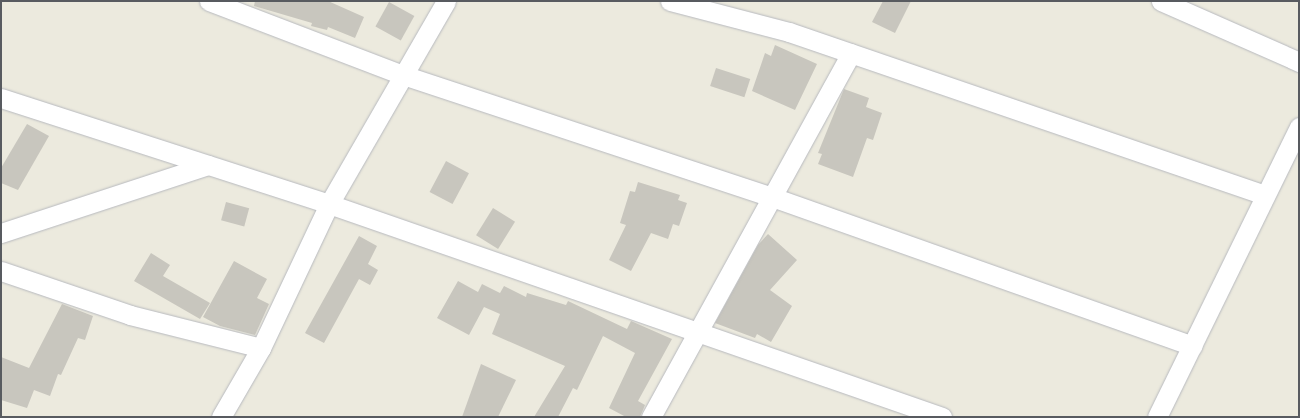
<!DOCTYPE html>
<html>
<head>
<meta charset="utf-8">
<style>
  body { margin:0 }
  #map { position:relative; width:1300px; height:418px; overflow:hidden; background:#eceade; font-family:Barlow,sans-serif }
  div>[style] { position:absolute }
  .building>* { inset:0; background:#c8c6be; transform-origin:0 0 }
  .roads { filter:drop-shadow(0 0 1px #b7b9be) drop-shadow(0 0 1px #b7b9be) }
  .street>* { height:19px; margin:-9.5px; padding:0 9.5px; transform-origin:9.5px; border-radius:9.5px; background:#fff }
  span { translate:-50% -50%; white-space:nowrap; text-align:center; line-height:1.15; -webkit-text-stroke:5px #fff; paint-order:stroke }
  .frame { position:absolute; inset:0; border:2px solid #585b60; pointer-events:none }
</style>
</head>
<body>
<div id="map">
  <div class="building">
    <div style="clip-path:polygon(255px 1px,328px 1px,364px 17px,355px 38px,328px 27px,327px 30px,311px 26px,312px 23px,254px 6px)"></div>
    <div style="clip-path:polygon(883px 1px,911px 1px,895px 33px,872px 22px)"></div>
    <div style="left:389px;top:2px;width:29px;height:28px;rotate:29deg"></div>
    <div style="clip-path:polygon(775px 45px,817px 64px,795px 110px,752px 91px,765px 53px,771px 56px)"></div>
    <div style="left:716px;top:68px;width:36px;height:19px;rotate:18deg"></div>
    <div style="clip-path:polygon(844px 89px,869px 98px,866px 107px,882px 113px,873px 140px,867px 138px,853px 177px,818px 164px,822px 154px,818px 153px)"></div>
    <div style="clip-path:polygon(27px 124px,49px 136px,18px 190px,1px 183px,1px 168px)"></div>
    <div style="left:446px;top:161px;width:26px;height:35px;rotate:28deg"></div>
    <div style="clip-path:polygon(638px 182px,680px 195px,678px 200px,687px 203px,679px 226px,673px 224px,668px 239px,651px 233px,631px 271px,609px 260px,626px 225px,620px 223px,630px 191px,635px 192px)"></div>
    <div style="left:226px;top:202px;width:24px;height:19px;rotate:15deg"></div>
    <div style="left:493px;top:208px;width:26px;height:32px;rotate:32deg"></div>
    <div style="clip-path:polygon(768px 234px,797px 260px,770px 290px,792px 306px,771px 342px,757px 334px,755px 338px,715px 323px,758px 245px)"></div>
    <div style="clip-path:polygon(359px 236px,377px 246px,368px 264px,378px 270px,370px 285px,359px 279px,324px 343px,305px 333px)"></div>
    <div style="clip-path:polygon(151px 253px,170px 265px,163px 276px,210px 303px,200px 319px,134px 281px)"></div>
    <div style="clip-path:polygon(234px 261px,267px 279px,257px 298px,269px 304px,255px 335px,220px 326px,203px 317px)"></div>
    <div style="clip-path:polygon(458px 281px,478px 292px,482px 284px,500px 293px,504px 286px,526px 297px,527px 293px,566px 305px,568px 301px,627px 329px,631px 321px,672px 339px,638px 401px,645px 405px,640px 417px,626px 417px,609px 408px,635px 353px,603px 336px,577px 390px,573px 388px,558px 417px,534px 417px,565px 366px,492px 334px,500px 314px,484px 307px,469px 335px,437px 318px)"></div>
    <div style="clip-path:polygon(62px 304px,93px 316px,85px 340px,78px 338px,61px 375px,58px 374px,50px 396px,34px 390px,27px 408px,1px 400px,1px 357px,29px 368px)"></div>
    <div style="clip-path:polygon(481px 364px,516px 380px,498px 417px,462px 417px)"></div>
  </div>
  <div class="roads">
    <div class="street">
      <div style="left:209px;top:1px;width:208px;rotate:20.9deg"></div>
      <div style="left:403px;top:75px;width:389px;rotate:18.3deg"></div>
      <div style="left:772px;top:197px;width:446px;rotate:19.5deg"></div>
      <div style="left:670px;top:1px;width:123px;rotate:14.6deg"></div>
      <div style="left:789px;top:32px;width:503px;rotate:18.9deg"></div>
      <div style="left:1161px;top:1px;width:151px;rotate:23.8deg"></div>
      <div style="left:1px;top:98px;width:345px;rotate:17.9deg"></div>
      <div style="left:329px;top:204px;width:649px;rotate:19.16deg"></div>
      <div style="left:1px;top:233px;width:218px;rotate:-18.2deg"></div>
      <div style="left:1px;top:271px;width:136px;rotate:18.8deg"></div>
      <div style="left:130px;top:315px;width:135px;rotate:14.1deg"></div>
      <div style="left:221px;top:417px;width:80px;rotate:-59.9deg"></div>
      <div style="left:261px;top:348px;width:159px;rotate:-64.7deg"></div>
      <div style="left:329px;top:204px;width:234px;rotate:-60deg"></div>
      <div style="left:651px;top:417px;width:415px;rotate:-61.2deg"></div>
      <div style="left:1157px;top:417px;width:323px;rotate:-63.9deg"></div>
    </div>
  </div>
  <div class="frame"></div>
</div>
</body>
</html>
